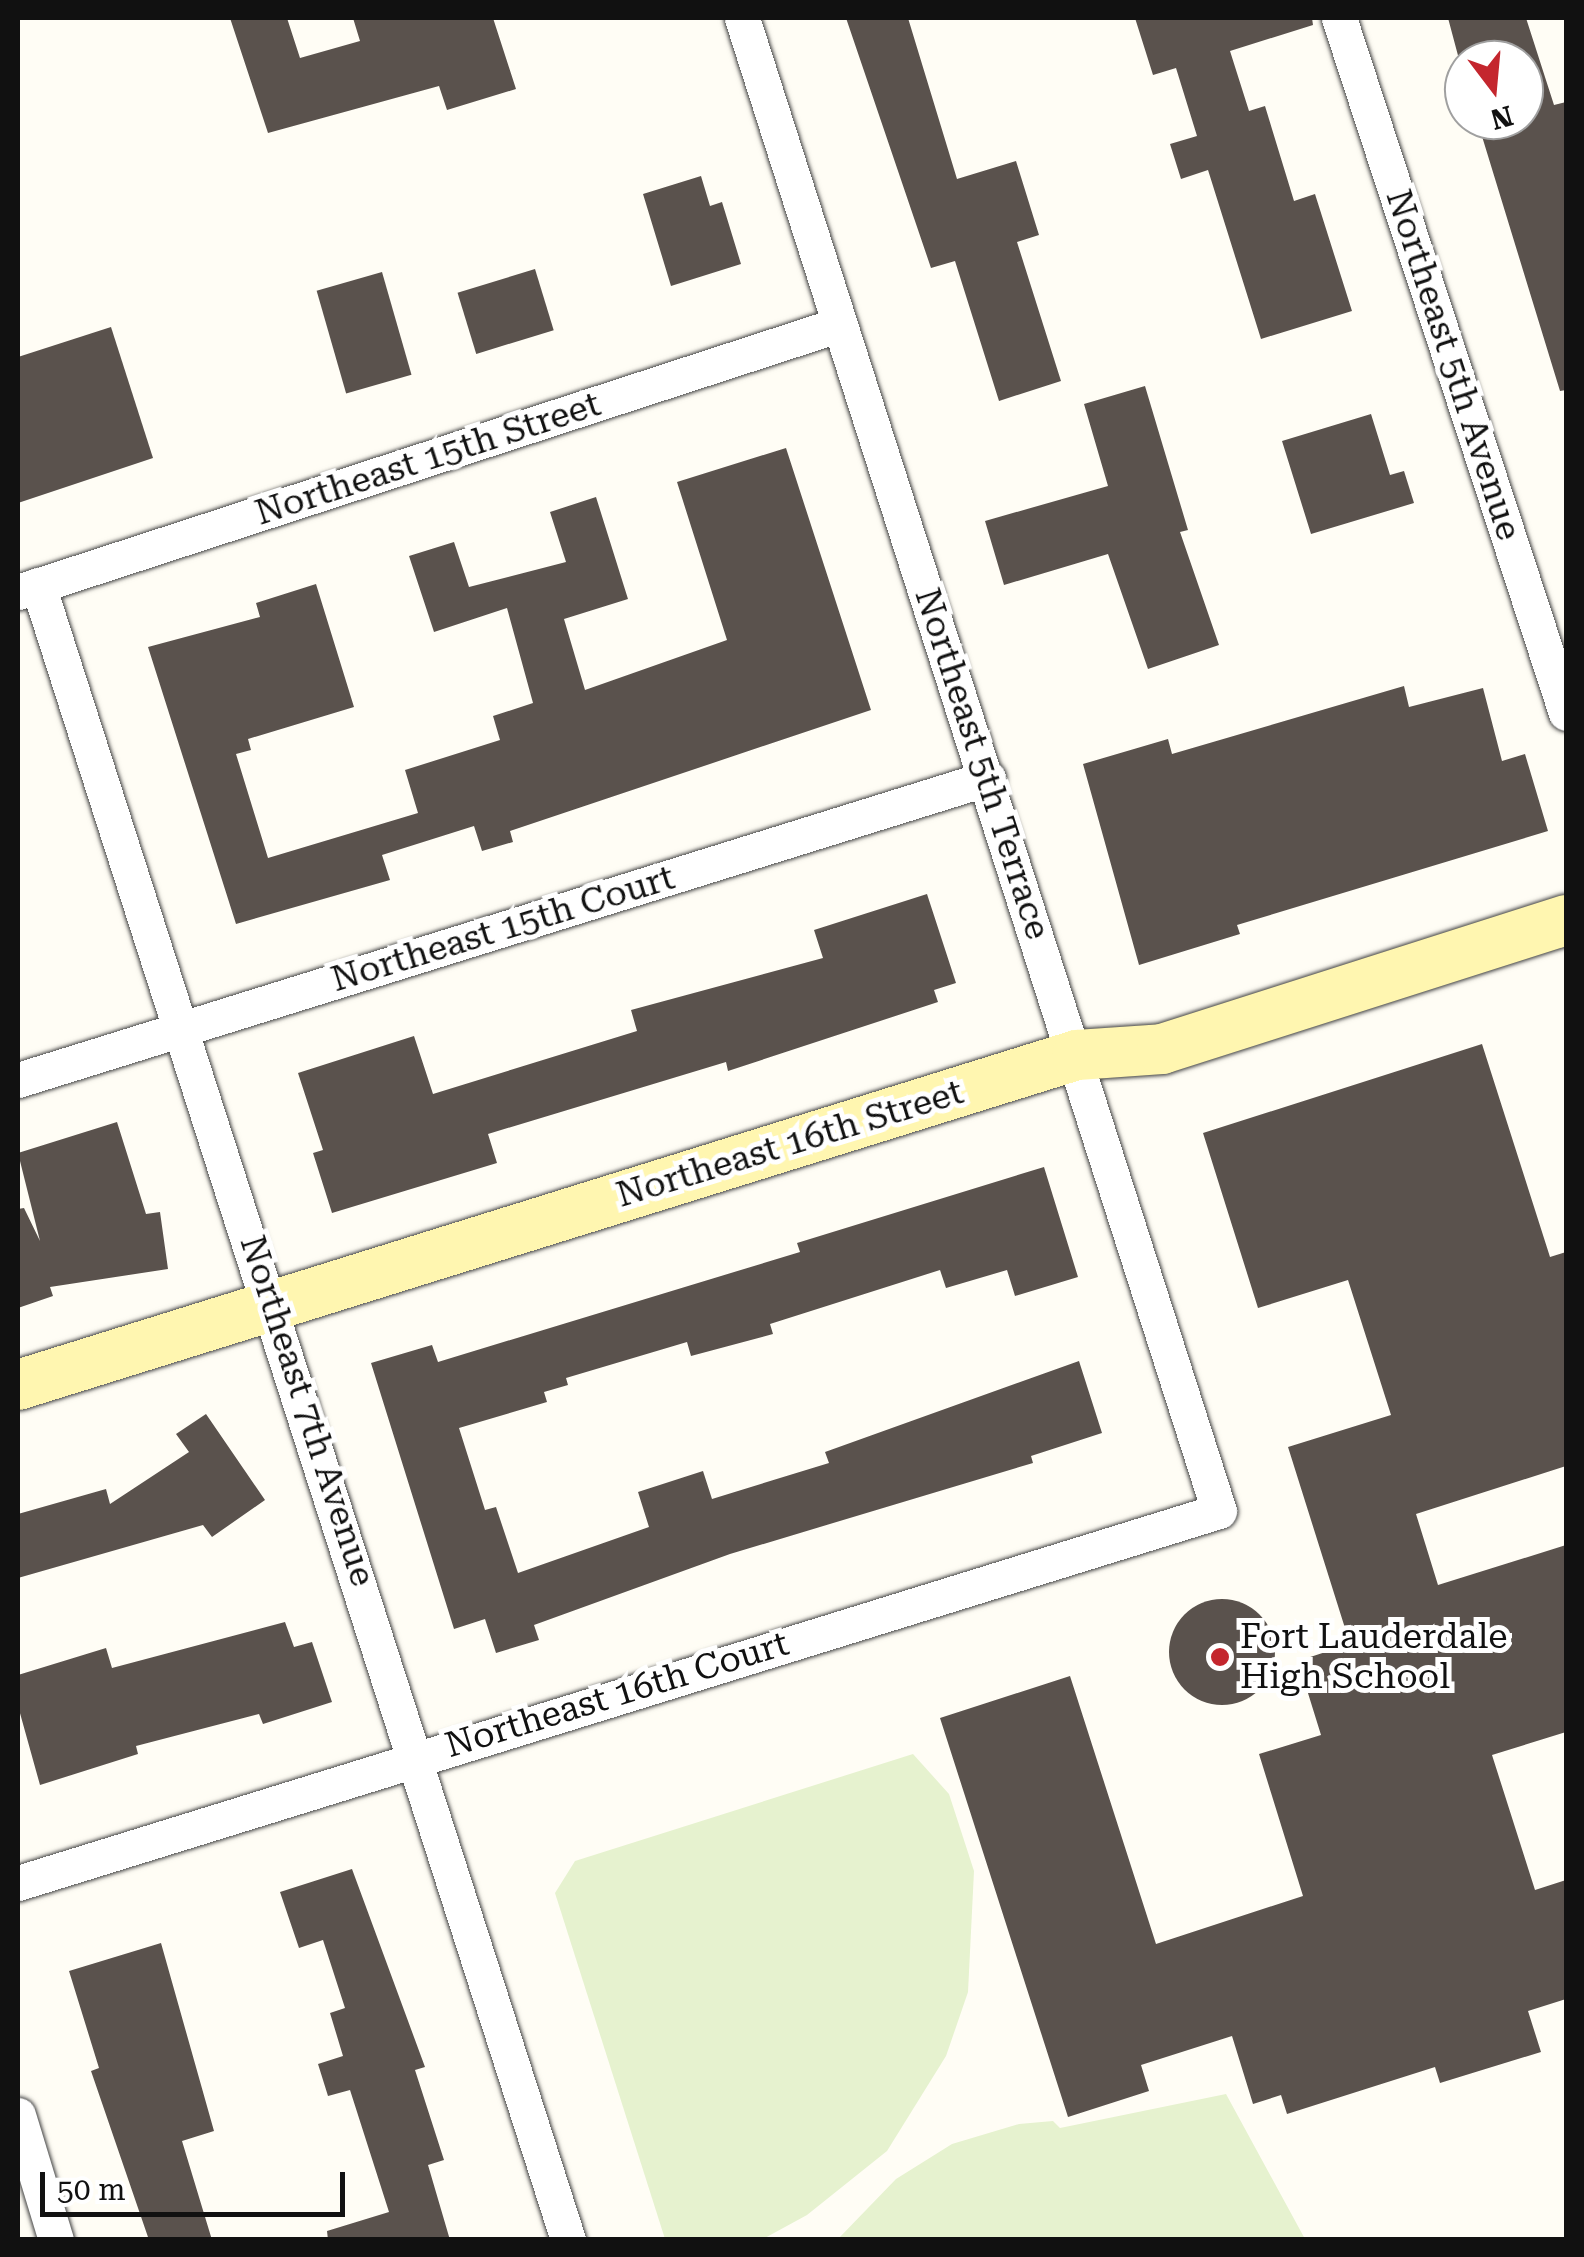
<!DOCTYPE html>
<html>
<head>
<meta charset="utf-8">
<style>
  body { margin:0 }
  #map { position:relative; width:1584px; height:2257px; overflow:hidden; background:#fffdf5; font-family:"Roboto Serif",serif }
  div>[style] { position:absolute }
  .pitch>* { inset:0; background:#e6f2cf }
  .building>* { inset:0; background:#5a524d; transform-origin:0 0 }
  .round { border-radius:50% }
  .roads { filter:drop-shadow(0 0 2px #444) drop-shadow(0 0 2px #444) }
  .street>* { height:35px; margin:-17.5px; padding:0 17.5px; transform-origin:17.5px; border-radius:17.5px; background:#fff }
  .secondary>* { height:50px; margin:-25px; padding:0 25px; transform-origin:25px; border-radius:25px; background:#fff6b0 }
  .dots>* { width:28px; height:28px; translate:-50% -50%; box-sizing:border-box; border:5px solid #fff; border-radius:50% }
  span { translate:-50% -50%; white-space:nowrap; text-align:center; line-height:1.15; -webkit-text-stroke:10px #fff; paint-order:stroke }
  .street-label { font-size:35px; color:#111 }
  .poi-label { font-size:35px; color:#111 }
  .left { translate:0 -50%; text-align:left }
  .frame { position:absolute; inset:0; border:20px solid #111; pointer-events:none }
  .north { position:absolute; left:1444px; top:40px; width:100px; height:100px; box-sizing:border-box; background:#fff; border:2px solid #a0a0a0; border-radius:50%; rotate:164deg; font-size:28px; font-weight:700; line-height:40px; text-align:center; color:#111 }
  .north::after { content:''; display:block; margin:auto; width:35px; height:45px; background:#c4262e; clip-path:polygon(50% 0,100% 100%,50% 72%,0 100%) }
  .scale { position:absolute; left:40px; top:2172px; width:305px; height:45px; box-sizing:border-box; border:5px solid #111; border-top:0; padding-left:12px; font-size:30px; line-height:35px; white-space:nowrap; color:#111; -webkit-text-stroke:8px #fff; paint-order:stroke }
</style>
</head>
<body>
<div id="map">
  <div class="pitch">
    <div style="clip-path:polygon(913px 1754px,949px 1794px,974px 1871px,968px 1992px,946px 2056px,887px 2151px,807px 2215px,763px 2239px,665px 2239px,555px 1893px,575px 1861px)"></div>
    <div style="clip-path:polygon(1226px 2094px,1305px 2239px,838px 2239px,896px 2179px,952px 2144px,1019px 2124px,1053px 2121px,1060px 2128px)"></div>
  </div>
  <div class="building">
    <div style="clip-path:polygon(230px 18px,287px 18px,300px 58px,360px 41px,353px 18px,493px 18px,516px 89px,447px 110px,439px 86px,268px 133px)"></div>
    <div style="clip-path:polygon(846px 18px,908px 18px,957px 179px,1016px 161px,1039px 235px,1017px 242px,1061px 381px,999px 401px,955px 261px,931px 268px)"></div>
    <div style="clip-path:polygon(1135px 18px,1312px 18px,1313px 25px,1230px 51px,1249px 111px,1265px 106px,1294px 201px,1315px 194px,1352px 311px,1261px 339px,1208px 170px,1181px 179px,1170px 144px,1197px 136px,1176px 68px,1153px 75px)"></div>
    <div style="clip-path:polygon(1448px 18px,1526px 18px,1554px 105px,1566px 102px,1566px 390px,1560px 391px,1477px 120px,1524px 120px,1524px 60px,1464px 60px,1464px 78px)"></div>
    <div style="clip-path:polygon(701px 176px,710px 206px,722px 202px,741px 264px,671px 286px,643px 194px)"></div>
    <div style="left:535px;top:269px;width:64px;height:81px;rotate:73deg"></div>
    <div style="left:382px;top:272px;width:107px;height:68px;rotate:74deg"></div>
    <div style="clip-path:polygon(111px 327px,153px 458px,18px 503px,18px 357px)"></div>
    <div style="clip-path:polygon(1145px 386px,1188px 530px,1180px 532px,1219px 645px,1148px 669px,1108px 554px,1004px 585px,985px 521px,1108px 486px,1084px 404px)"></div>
    <div style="clip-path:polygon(1371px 414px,1390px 475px,1404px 471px,1414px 503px,1311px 534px,1282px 441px)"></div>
    <div style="clip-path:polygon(786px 448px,871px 710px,510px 831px,513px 842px,482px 851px,474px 826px,382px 855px,390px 880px,236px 924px,148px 647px,260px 617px,256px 603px,316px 584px,354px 707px,248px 739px,251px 750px,236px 754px,268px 858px,418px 813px,405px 770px,500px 740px,493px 716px,533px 703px,507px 608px,434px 632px,409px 556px,454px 542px,469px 587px,566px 562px,550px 512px,596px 497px,628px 599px,564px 619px,585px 690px,727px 640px,677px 482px)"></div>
    <div style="clip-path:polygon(1404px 686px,1409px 707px,1483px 688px,1502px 761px,1525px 754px,1548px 831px,1237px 925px,1240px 934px,1139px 965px,1083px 764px,1168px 739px,1172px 754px)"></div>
    <div style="clip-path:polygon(927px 894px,956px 983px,934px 990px,938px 1002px,728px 1071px,726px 1062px,488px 1134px,497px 1163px,332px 1213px,313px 1153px,323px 1150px,298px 1073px,414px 1036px,433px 1094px,637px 1031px,631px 1010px,823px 958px,814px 930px)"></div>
    <div style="clip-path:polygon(1482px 1044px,1550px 1257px,1566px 1252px,1566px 1466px,1416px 1514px,1438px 1585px,1566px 1545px,1566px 1732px,1492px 1755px,1535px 1890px,1566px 1880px,1566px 1999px,1528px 2011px,1541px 2052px,1440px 2083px,1435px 2067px,1287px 2114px,1281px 2095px,1253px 2104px,1232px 2036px,1141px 2065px,1149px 2091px,1068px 2117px,940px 1718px,1070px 1676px,1156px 1944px,1303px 1896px,1259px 1754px,1321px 1735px,1298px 1661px,1350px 1644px,1288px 1447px,1391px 1415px,1348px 1280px,1258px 1308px,1203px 1133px)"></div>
    <div style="clip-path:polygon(117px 1122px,146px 1214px,160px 1212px,168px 1269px,50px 1287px,53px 1296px,18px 1308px,18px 1209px,24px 1208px,40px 1241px,18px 1153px)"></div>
    <div style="clip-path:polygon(1044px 1167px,1078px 1277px,1015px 1296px,1007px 1270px,946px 1288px,940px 1270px,770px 1324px,773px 1334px,691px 1356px,687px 1342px,566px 1378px,568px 1385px,544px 1392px,547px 1402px,459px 1428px,485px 1510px,496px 1507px,518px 1573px,649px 1527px,638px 1492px,703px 1471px,712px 1499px,829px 1463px,825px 1452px,1079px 1361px,1102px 1433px,1031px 1456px,1033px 1463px,730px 1554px,534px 1625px,539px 1640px,496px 1653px,485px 1619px,454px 1629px,371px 1363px,432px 1345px,438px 1362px,800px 1252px,797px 1243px)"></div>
    <div style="clip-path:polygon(206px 1414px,265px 1500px,212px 1537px,203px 1525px,18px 1578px,18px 1514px,106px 1489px,110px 1504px,189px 1452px,176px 1434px)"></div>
    <div class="round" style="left:1169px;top:1599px;width:106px;height:106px"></div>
    <div style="clip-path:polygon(285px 1622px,294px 1647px,312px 1642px,332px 1702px,263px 1724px,259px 1714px,136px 1746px,138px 1754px,40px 1785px,18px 1706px,18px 1675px,106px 1648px,112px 1668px)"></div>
    <div style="clip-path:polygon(352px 1869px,425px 2067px,415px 2070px,444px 2160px,428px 2165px,450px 2240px,328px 2240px,327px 2231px,389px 2212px,350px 2090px,328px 2096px,318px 2064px,343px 2056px,330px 2013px,345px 2008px,323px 1940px,299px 1948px,280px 1892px)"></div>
    <div style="clip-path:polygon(161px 1943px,214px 2131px,182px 2141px,212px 2240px,149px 2240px,91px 2071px,99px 2068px,69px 1971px)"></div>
  </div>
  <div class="roads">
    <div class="street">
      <div style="left:1339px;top:18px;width:731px;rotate:71.91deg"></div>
      <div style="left:38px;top:585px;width:1738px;rotate:72.24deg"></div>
      <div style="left:18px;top:592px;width:862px;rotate:-18.04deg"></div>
      <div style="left:18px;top:1080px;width:1016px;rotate:-17.29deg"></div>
      <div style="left:18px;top:1883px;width:1257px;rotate:-17.21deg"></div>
      <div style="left:1219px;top:1511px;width:1567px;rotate:-107.72deg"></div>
      <div style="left:18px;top:2115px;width:131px;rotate:73.1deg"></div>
    </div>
    <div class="secondary">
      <div style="left:18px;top:1385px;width:1109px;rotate:-17.31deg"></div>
      <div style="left:1077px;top:1055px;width:85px;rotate:-4deg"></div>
      <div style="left:1162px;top:1049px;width:424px;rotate:-17.7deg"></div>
    </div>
  </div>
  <div class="dots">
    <div style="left:1220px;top:1657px;background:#c4262e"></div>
  </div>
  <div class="street-label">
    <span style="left:1453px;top:365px;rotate:72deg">Northeast 5th Avenue</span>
    <span style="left:428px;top:459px;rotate:-18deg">Northeast 15th Street</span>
    <span style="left:982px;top:764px;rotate:72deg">Northeast 5th Terrace</span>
    <span style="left:503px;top:929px;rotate:-17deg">Northeast 15th Court</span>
    <span style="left:790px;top:1144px;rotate:-17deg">Northeast 16th Street</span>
    <span style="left:307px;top:1411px;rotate:72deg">Northeast 7th Avenue</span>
    <span style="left:617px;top:1695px;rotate:-17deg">Northeast 16th Court</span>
  </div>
  <div class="poi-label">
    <span class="left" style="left:1240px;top:1657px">Fort Lauderdale<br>High School</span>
  </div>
  <div class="frame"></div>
  <div class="north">N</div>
  <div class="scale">50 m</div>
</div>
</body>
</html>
